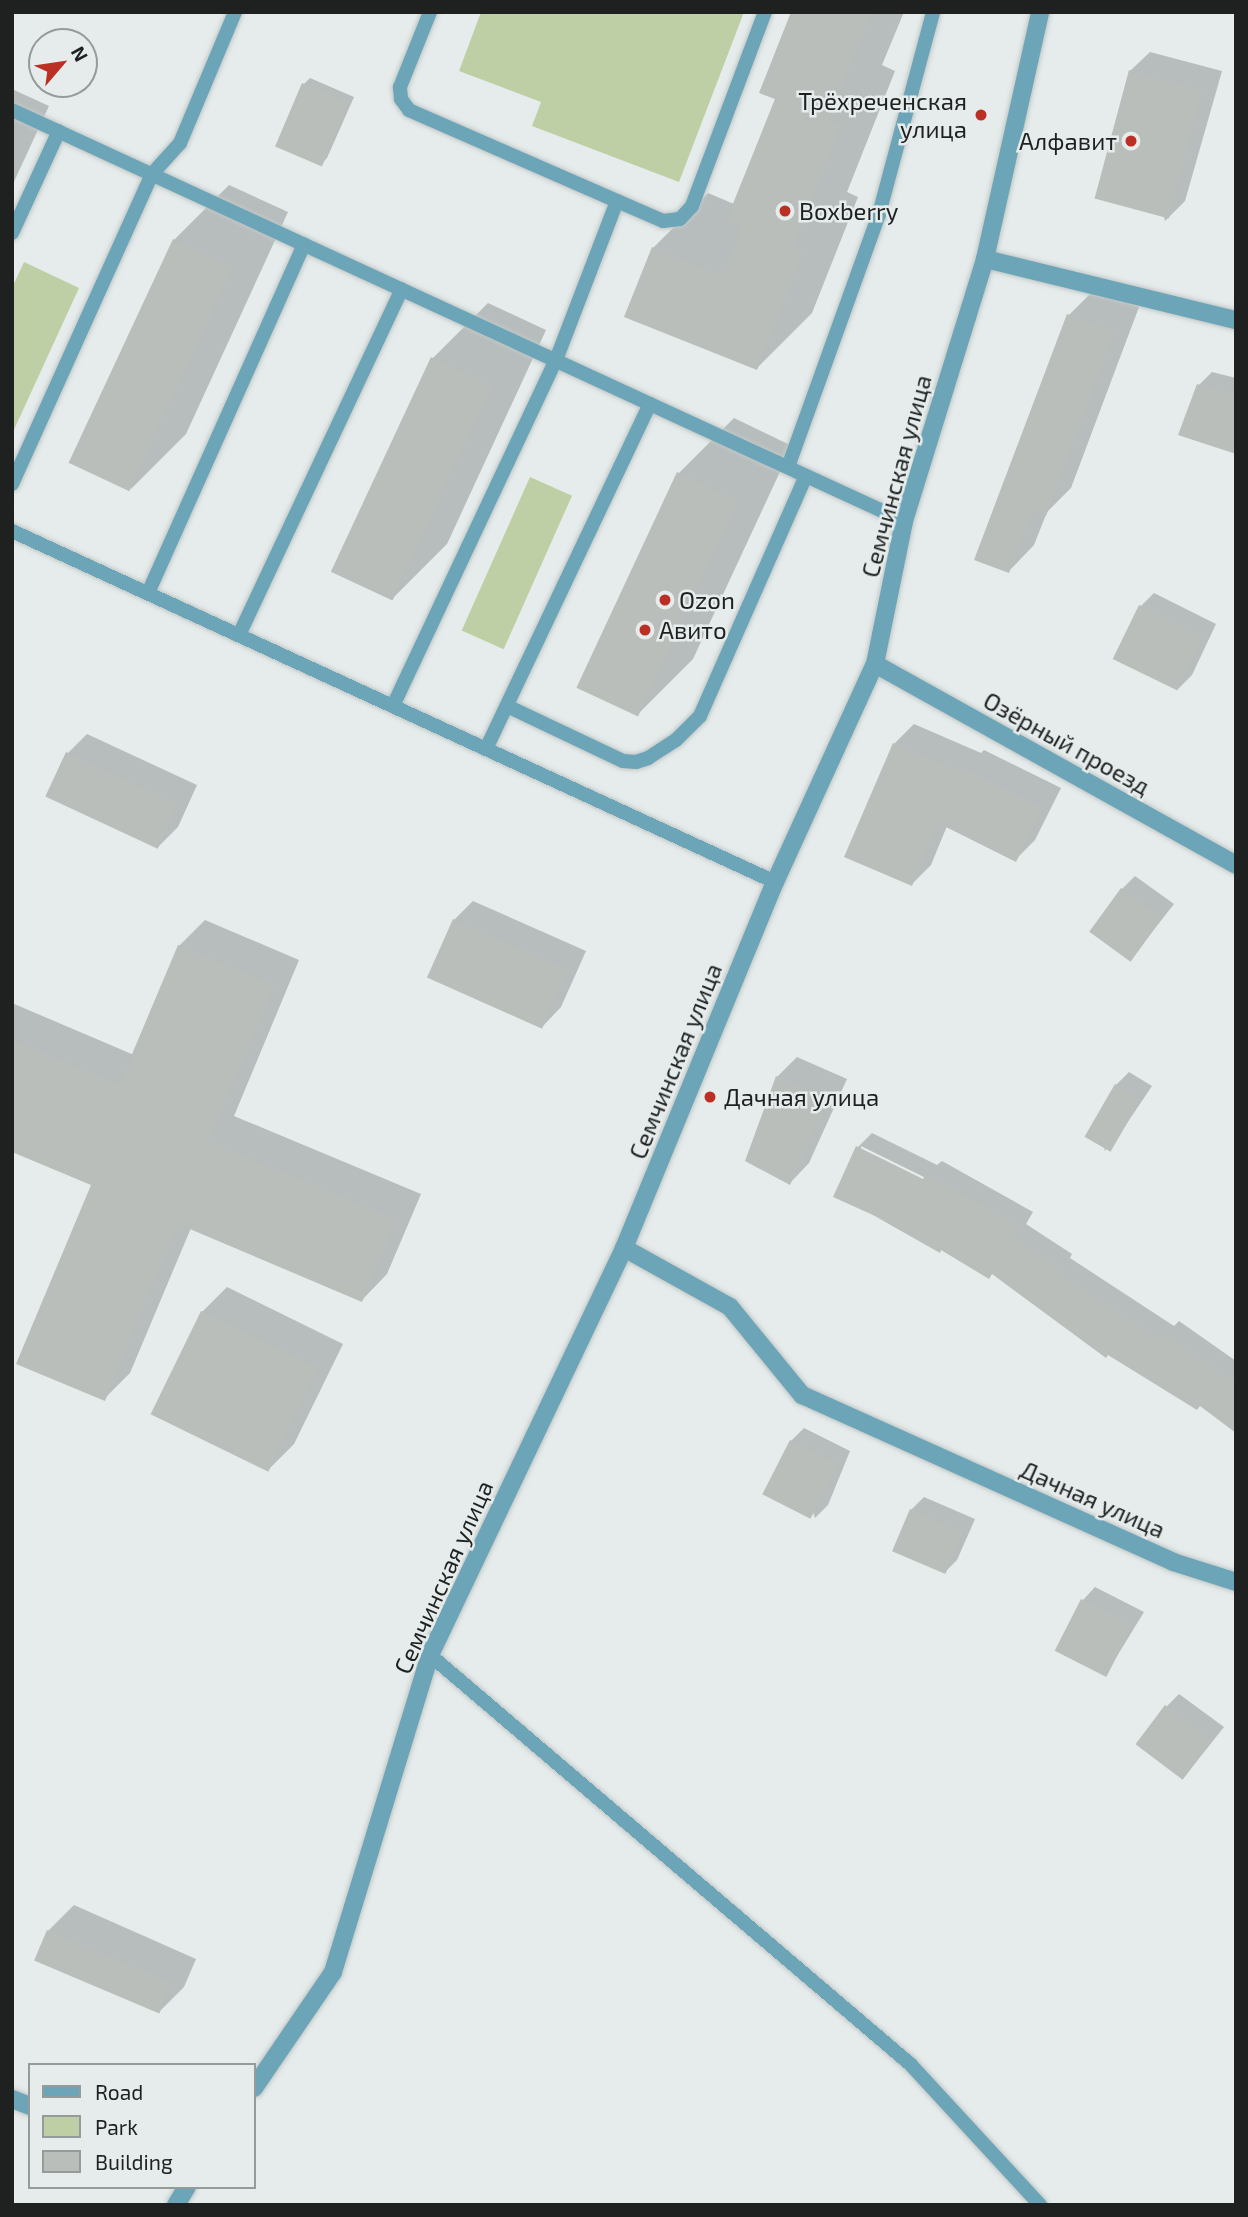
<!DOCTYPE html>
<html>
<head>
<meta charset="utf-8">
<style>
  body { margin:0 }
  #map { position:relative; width:1248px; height:2217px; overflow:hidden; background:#e5eceb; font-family:"Exo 2",sans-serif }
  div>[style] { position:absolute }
  .green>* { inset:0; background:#bfcfa5; transform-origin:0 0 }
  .shadow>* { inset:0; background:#0003 }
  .building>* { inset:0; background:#b9bebb; transform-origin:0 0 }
  .roads { filter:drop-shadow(0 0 2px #c1c7c7) drop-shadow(0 0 2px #c1c7c7) }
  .service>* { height:14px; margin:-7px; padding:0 7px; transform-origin:7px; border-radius:7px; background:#6ca5b7 }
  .minor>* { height:18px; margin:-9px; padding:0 9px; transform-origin:9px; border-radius:9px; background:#6ca5b7 }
  .tertiary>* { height:18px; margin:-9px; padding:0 9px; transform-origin:9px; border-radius:9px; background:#6ca5b7 }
  .dots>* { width:19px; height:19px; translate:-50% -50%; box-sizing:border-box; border:4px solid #e5eceb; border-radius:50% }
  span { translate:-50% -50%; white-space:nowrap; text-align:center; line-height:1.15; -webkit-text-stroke:5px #e5eceb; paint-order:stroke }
  .poi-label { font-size:24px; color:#1f2121 }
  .right { translate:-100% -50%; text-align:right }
  .left { translate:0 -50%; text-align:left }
  .street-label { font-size:24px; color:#1f2121 }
  .frame { position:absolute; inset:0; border:14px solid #1f2121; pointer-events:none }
  .legend { position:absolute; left:28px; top:2063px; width:228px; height:126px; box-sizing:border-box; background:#e5eceb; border:2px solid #969b9a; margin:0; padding:9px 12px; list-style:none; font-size:21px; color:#1f2121 }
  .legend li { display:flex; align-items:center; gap:14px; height:35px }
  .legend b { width:35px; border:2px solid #969b9a }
  .north { position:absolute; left:28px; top:28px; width:70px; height:70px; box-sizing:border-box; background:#e5eceb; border:2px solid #969b9a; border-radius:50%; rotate:61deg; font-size:19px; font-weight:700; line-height:28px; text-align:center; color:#1f2121 }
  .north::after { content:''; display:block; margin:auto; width:24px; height:32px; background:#bc2f24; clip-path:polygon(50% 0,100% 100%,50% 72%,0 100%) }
</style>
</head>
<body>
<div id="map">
  <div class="green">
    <div style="clip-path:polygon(481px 12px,744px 12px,679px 182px,532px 126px,541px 102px,459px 71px)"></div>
    <div style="clip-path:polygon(24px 262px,79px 288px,12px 434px,12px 288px)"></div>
    <div style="left:530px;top:477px;width:46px;height:168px;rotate:24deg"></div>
  </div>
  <div class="shadow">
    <div style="clip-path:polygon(793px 12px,904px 12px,882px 65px,895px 71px,847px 192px,858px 197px,812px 313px,757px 368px,653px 248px,708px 193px,734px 204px,777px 98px)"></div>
    <div style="clip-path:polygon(1150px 52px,1222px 71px,1185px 201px,1165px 221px,1130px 71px)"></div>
    <div style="clip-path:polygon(310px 78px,354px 97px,327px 158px,321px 164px,304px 84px)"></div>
    <div style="clip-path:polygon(12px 89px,49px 106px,12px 186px)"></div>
    <div style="clip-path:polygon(229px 185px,288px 212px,186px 434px,131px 489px,174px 240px)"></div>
    <div style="clip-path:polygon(1094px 290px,1139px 307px,1071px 488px,1047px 512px,1034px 545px,1009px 571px,1069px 315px)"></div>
    <div style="clip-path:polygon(488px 303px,546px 330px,447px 544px,392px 599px,433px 358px)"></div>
    <div style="clip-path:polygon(1212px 372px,1236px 378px,1236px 452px,1199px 385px)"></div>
    <div style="clip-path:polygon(734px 418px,792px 446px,693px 659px,638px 714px,678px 474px)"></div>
    <div style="clip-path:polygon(1154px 593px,1216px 624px,1192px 675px,1179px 688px,1141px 606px)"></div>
    <div style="clip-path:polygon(914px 724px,981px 753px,984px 750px,1061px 788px,1035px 840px,1016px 859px,947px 826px,931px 865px,912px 884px,894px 744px)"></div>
    <div style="clip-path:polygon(87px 734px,197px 785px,178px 827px,158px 847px,68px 753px)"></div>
    <div style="clip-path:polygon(1135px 876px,1174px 904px,1130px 960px,1122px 889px)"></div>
    <div style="clip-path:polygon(473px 901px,586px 951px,561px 1007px,542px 1027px,454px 920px)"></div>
    <div style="clip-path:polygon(205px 920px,299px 960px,234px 1116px,421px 1194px,387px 1274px,362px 1300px,191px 1228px,130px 1373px,104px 1399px,93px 1184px,12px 1150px,12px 1003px,134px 1055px,179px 946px)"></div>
    <div style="clip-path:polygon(797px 1057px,847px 1079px,809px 1163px,790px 1183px,777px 1077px)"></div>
    <div style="clip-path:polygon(1129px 1072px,1152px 1086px,1117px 1138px,1104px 1151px,1116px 1085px)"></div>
    <div style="clip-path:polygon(evenodd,872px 1133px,937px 1165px,942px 1161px,1033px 1212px,1026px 1224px,1072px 1254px,1070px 1258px,1174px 1326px,1179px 1321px,1236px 1361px,1236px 1431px,1201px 1404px,1108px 1353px,1105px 1355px,993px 1272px,835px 1196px,858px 1147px,872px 1133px,861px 1146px,932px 1181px,931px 1184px,861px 1150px,861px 1146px)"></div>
    <div style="clip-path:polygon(227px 1287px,343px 1344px,294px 1444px,268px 1470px,202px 1312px)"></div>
    <div style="clip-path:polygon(804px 1428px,850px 1451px,828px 1505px,815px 1518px,791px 1441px)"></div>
    <div style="clip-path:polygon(924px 1497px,975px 1519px,957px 1560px,944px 1573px,911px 1510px)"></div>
    <div style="clip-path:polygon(1095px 1587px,1144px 1612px,1114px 1661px,1101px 1674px,1083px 1600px)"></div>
    <div style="clip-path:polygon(1179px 1694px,1224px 1727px,1185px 1776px,1167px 1706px)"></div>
    <div style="clip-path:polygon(74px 1905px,196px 1959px,184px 1987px,159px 2012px,48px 1931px)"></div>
  </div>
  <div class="building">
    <div style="clip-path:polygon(791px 12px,872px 12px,828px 121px,841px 126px,793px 248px,804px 252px,757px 370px,624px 317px,652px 247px,723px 276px,742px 227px,726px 221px,775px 99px,759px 93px)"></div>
    <div style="left:1129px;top:70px;width:77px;height:133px;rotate:15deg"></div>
    <div style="left:302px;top:83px;width:51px;height:69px;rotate:23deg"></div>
    <div style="left:173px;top:239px;width:67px;height:247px;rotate:25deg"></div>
    <div style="clip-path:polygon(1067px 314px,1115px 332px,1046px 516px,1033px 511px,1009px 573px,974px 560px)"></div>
    <div style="left:431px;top:357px;width:68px;height:237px;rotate:25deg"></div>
    <div style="clip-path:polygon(1197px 384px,1236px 394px,1236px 454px,1178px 435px)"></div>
    <div style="left:677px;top:472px;width:68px;height:238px;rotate:25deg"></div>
    <div style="left:1139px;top:605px;width:72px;height:60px;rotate:26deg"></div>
    <div style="clip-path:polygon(893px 743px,962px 772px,963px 768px,1043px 808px,1016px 862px,938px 823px,912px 886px,844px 857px)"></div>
    <div style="left:66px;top:752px;width:124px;height:49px;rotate:25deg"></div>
    <div style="left:1121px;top:888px;width:51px;height:54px;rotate:36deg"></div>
    <div style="left:453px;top:919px;width:126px;height:64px;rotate:24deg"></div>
    <div style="clip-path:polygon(178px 945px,275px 985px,209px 1141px,397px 1220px,362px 1302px,178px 1224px,105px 1401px,16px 1364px,91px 1185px,12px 1152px,12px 1039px,119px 1085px)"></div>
    <div style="clip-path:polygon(776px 1076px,829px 1099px,790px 1185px,745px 1161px)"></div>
    <div style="left:1115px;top:1084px;width:30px;height:61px;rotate:30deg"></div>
    <div style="clip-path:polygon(856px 1146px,923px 1179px,926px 1174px,1020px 1226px,1013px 1238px,1060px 1269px,1057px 1273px,1160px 1340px,1164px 1334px,1236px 1384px,1236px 1433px,1200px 1406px,1197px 1410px,1108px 1355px,1106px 1358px,992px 1274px,989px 1279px,941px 1250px,940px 1253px,873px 1215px,833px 1197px)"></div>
    <div style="left:201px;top:1311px;width:131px;height:115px;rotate:26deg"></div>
    <div style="left:790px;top:1440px;width:54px;height:61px;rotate:27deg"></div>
    <div style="left:910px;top:1509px;width:58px;height:46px;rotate:23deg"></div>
    <div style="left:1081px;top:1599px;width:58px;height:58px;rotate:27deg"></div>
    <div style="left:1165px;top:1705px;width:59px;height:49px;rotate:37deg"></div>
    <div style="left:47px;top:1930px;width:136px;height:33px;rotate:23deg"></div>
  </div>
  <div class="roads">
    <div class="service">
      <div style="left:12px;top:110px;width:982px;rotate:24.74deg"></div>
      <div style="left:617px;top:201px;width:50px;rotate:23.5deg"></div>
      <div style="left:663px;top:221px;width:17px;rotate:-7deg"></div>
      <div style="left:680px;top:219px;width:18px;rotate:-47deg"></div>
      <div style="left:692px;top:206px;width:207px;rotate:-69.4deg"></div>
      <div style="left:12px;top:233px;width:112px;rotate:-65.3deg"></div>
      <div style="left:788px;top:467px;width:269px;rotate:-70.2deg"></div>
      <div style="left:879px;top:214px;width:209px;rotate:-75deg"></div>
      <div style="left:12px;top:484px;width:340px;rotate:-65.7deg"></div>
      <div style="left:152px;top:174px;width:42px;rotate:-47.9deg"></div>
      <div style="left:180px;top:143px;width:142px;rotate:-67.2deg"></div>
      <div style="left:12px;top:531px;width:840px;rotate:24.7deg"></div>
      <div style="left:148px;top:593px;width:382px;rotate:-65.9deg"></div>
      <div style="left:239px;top:635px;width:382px;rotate:-64.8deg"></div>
      <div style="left:393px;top:706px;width:382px;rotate:-64.8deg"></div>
      <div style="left:556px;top:360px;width:170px;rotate:-69deg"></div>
      <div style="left:617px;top:201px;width:227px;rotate:-156.4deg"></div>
      <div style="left:409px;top:110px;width:14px;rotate:-126deg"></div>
      <div style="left:401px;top:99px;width:12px;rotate:-95deg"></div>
      <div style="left:400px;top:87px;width:81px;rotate:-68.2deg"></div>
      <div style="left:507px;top:706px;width:128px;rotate:25.4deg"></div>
      <div style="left:623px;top:761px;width:13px;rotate:4deg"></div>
      <div style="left:636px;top:762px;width:13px;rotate:-18deg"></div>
      <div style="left:648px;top:758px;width:33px;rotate:-33deg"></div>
      <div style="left:676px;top:740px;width:34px;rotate:-45deg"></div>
      <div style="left:700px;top:716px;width:262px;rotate:-66.2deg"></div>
      <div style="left:486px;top:749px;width:382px;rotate:-64.6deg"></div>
      <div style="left:430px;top:1655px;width:631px;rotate:40.43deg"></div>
      <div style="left:910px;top:2064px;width:192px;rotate:47.3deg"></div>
    </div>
    <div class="minor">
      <div style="left:985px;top:259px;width:258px;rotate:13.7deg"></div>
      <div style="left:875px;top:664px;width:413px;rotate:29.1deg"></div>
      <div style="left:624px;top:1248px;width:121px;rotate:29.1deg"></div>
      <div style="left:730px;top:1307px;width:114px;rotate:50.7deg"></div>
      <div style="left:802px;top:1395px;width:407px;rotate:24.2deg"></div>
      <div style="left:1173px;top:1562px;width:66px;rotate:17.6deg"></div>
      <div style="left:176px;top:2205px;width:21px;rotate:-59deg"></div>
    </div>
    <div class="tertiary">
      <div style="left:254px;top:2088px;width:140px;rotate:-55.7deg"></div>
      <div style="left:333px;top:1972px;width:332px;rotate:-73deg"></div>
      <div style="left:430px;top:1655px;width:451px;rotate:-64.5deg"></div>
      <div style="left:624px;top:1248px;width:396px;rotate:-67.6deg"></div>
      <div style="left:775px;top:882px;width:240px;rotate:-65.4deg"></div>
      <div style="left:875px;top:664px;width:146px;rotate:-78.5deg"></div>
      <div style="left:904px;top:521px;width:274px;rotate:-72.8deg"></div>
      <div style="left:985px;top:259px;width:253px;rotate:-77.4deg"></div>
      <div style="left:12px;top:2099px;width:19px;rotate:21deg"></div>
    </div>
  </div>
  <div class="dots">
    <div style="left:981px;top:115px;background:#bc2f24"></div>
    <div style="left:1131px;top:141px;background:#bc2f24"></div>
    <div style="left:785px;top:211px;background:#bc2f24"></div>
    <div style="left:665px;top:600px;background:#bc2f24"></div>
    <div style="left:645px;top:630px;background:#bc2f24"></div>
    <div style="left:710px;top:1097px;background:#bc2f24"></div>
  </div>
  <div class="poi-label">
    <span class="right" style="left:967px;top:115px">Трёхреченская<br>улица</span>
    <span class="right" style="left:1117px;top:141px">Алфавит</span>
    <span class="left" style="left:799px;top:211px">Boxberry</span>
    <span class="left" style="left:679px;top:600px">Ozon</span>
    <span class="left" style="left:659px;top:630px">Авито</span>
    <span class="left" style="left:724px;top:1097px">Дачная улица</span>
  </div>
  <div class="street-label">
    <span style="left:896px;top:476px;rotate:-75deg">Семчинская улица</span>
    <span style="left:1067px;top:743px;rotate:29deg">Озёрный проезд</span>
    <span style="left:675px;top:1061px;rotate:-68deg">Семчинская улица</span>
    <span style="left:1093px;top:1499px;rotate:24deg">Дачная улица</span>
    <span style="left:443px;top:1577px;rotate:-66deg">Семчинская улица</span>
  </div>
  <div class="frame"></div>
  <ul class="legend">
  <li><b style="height:9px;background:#6ca5b7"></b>Road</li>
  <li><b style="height:19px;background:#bfcfa5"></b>Park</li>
  <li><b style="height:19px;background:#b9bebb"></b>Building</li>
  </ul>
  <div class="north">N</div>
</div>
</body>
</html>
